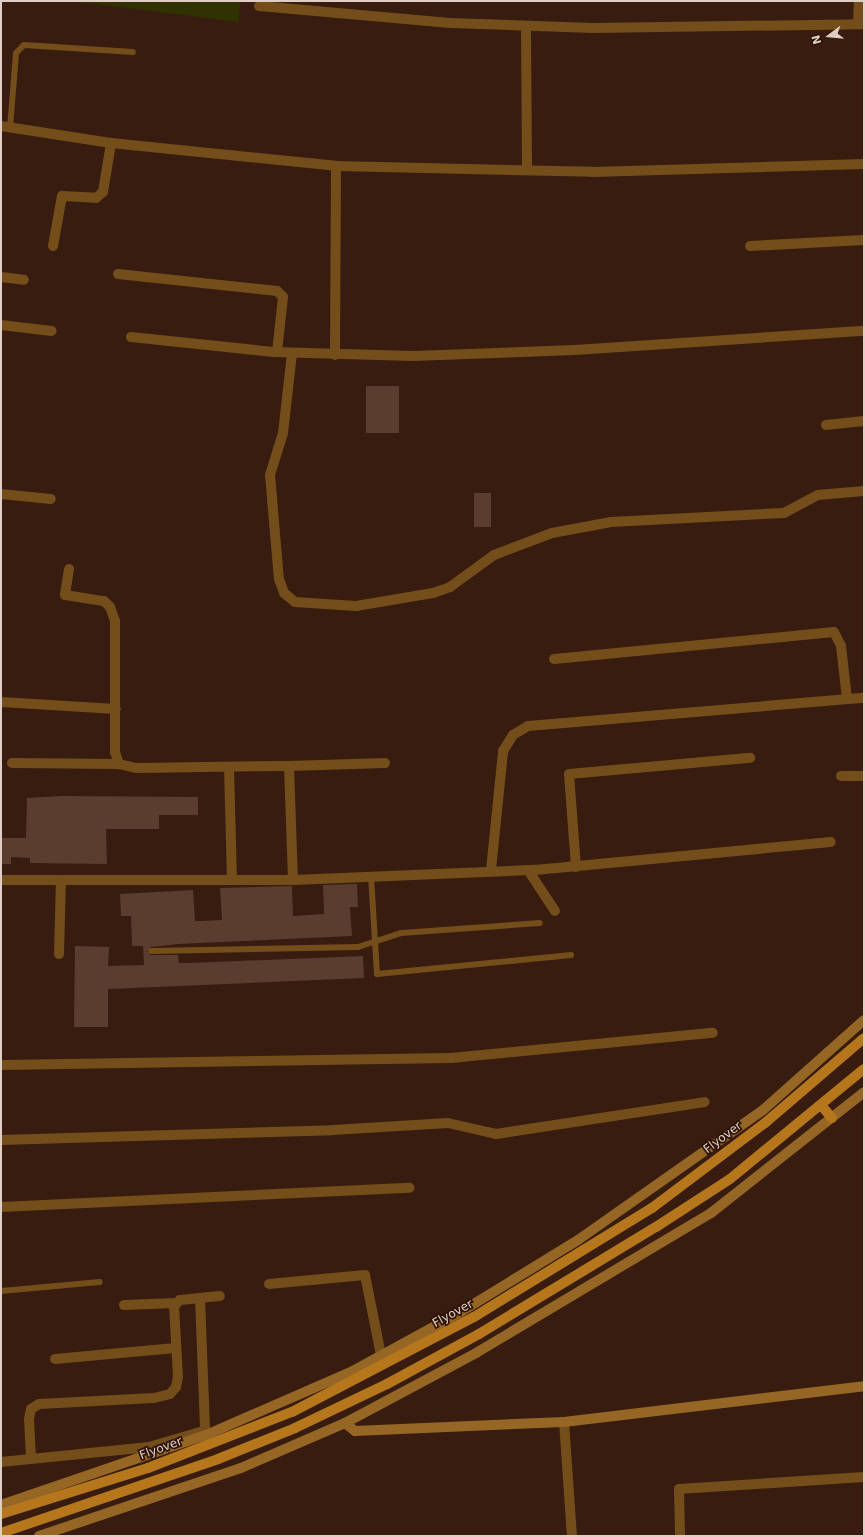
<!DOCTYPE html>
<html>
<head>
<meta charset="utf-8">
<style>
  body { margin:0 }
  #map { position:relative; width:865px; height:1537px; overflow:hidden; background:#371c0f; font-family:"DejaVu Sans",sans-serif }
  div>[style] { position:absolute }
  .green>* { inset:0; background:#303301 }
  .building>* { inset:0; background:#5b3d2f; transform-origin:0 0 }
  .lane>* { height:6px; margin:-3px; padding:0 3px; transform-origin:3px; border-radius:3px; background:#734d1a }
  .street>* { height:10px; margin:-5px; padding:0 5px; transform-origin:5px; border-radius:5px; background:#734d1a }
  .secondary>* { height:10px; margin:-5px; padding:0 5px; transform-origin:5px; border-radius:5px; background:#966625 }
  .primary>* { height:10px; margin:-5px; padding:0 5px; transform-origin:5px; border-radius:5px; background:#b6771c }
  span { translate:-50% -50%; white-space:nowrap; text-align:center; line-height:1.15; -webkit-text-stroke:3.5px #2d1306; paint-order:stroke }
  .street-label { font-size:12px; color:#e0cdc4 }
  .frame { position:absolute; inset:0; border:2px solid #e0cdc4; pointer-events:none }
  .north { position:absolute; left:809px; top:16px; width:40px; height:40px; -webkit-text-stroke:3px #2d1306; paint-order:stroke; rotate:254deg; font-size:11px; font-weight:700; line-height:16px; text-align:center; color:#e0cdc4 }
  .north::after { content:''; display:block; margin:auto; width:14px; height:18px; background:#e0cdc4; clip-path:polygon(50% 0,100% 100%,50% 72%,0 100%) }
</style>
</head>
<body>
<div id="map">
  <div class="green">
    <div style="clip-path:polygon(72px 1px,240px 1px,239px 22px)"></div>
  </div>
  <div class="building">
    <div style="left:366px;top:386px;width:33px;height:47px"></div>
    <div style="left:474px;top:493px;width:17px;height:34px"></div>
    <div style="clip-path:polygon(61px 796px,198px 797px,198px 815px,159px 815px,159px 829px,106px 829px,107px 864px,30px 863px,30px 858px,11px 857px,11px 864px,1px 864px,1px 838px,26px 838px,27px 798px)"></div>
    <div style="clip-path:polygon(357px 884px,358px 907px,350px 907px,352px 936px,178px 944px,151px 947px,147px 951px,151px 955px,178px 955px,179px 963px,191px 963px,363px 956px,364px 978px,108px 989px,108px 1027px,74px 1027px,75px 946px,109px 947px,108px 966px,144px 965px,143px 946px,132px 946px,131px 916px,121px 916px,120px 894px,193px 890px,195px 921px,201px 921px,222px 920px,220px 888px,292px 886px,293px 916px,324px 914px,323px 885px)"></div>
  </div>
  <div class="lane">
    <div style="left:10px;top:128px;width:75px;rotate:-85.4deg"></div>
    <div style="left:16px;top:53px;width:11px;rotate:-45deg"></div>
    <div style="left:24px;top:45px;width:109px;rotate:3.7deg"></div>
    <div style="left:371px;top:876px;width:98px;rotate:86.5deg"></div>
    <div style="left:377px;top:974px;width:195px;rotate:-5.6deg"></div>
    <div style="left:151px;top:951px;width:207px;rotate:-1.1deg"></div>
    <div style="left:358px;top:947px;width:45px;rotate:-18deg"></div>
    <div style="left:401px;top:933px;width:139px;rotate:-4.1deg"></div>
    <div style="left:1px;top:1291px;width:99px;rotate:-5.2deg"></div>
  </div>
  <div class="street">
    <div style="left:259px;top:6px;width:192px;rotate:5.1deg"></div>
    <div style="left:450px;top:23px;width:143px;rotate:2deg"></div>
    <div style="left:593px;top:28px;width:271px;rotate:-0.8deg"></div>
    <div style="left:858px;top:24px;width:23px;rotate:-88deg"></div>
    <div style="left:526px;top:26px;width:143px;rotate:89.6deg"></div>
    <div style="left:1px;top:126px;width:111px;rotate:8.8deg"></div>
    <div style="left:111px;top:143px;width:226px;rotate:5.8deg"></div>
    <div style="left:336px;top:166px;width:257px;rotate:1.3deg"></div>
    <div style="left:593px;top:172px;width:271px;rotate:-1.7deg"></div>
    <div style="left:53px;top:246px;width:51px;rotate:-79.8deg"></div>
    <div style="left:62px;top:196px;width:34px;rotate:3deg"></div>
    <div style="left:96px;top:198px;width:9px;rotate:-41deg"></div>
    <div style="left:103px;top:192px;width:50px;rotate:-80.7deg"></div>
    <div style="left:750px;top:246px;width:114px;rotate:-3deg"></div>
    <div style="left:118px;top:274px;width:160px;rotate:6.1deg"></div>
    <div style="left:277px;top:291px;width:8px;rotate:45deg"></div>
    <div style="left:283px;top:297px;width:55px;rotate:96.2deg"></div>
    <div style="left:1px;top:277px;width:23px;rotate:7deg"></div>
    <div style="left:1px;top:325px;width:51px;rotate:6.7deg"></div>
    <div style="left:131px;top:337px;width:143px;rotate:6deg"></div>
    <div style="left:273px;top:352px;width:140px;rotate:1.6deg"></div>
    <div style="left:413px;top:356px;width:162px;rotate:-2.1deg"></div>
    <div style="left:575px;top:350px;width:290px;rotate:-3.8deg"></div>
    <div style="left:292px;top:353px;width:81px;rotate:96.4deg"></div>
    <div style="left:283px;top:433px;width:44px;rotate:107.2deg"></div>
    <div style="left:270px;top:475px;width:104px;rotate:85.1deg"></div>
    <div style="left:279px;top:579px;width:15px;rotate:70deg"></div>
    <div style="left:284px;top:593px;width:14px;rotate:39deg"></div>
    <div style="left:295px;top:602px;width:61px;rotate:3.8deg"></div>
    <div style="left:356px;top:606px;width:78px;rotate:-9.6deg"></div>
    <div style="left:433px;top:593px;width:18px;rotate:-19deg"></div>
    <div style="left:450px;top:587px;width:54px;rotate:-36deg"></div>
    <div style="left:494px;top:555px;width:62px;rotate:-20.8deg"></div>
    <div style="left:552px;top:533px;width:60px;rotate:-10.6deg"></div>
    <div style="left:611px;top:522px;width:173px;rotate:-3deg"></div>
    <div style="left:784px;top:513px;width:38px;rotate:-28deg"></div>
    <div style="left:818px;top:495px;width:46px;rotate:-5deg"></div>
    <div style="left:335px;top:355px;width:189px;rotate:-89.7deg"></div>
    <div style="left:826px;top:425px;width:38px;rotate:-6deg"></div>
    <div style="left:1px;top:494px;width:50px;rotate:5.7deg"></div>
    <div style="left:69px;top:569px;width:26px;rotate:99deg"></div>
    <div style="left:65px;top:595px;width:39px;rotate:9deg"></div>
    <div style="left:104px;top:601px;width:8px;rotate:45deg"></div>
    <div style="left:110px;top:607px;width:15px;rotate:70deg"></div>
    <div style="left:115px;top:621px;width:131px;rotate:90deg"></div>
    <div style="left:115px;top:752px;width:13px;rotate:72deg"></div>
    <div style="left:119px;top:764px;width:18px;rotate:13deg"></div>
    <div style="left:137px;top:768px;width:152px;rotate:-0.8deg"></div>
    <div style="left:289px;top:766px;width:114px;rotate:88deg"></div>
    <div style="left:554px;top:659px;width:281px;rotate:-5.5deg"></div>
    <div style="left:834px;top:632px;width:16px;rotate:63deg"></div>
    <div style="left:841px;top:646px;width:53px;rotate:83.5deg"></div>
    <div style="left:1px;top:702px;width:115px;rotate:3.5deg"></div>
    <div style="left:12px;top:763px;width:107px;rotate:0.5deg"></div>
    <div style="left:289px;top:766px;width:96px;rotate:-1.8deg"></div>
    <div style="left:229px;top:767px;width:113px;rotate:88.5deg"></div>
    <div style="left:841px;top:776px;width:23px"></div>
    <div style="left:576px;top:867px;width:93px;rotate:-94.3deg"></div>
    <div style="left:569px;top:774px;width:182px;rotate:-5.1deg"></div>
    <div style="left:491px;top:870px;width:120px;rotate:-84.2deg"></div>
    <div style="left:503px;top:751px;width:19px;rotate:-58deg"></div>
    <div style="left:513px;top:735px;width:17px;rotate:-31deg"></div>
    <div style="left:528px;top:726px;width:337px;rotate:-4.8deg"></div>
    <div style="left:528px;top:870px;width:49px;rotate:56.6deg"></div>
    <div style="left:1px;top:880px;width:292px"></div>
    <div style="left:293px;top:880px;width:242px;rotate:-2.4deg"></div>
    <div style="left:535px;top:870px;width:297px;rotate:-5.4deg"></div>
    <div style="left:59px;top:954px;width:74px;rotate:-88.5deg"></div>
    <div style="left:1px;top:1065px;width:450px;rotate:-0.9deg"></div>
    <div style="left:451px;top:1058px;width:263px;rotate:-5.5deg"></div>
    <div style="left:1px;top:1140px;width:332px;rotate:-1.7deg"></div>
    <div style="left:333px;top:1130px;width:115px;rotate:-3.5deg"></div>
    <div style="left:448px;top:1123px;width:49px;rotate:12.9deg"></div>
    <div style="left:496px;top:1134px;width:211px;rotate:-8.7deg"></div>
    <div style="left:1px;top:1207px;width:409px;rotate:-2.7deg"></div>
    <div style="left:269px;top:1284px;width:96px;rotate:-5.4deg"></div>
    <div style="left:365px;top:1275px;width:82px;rotate:78.7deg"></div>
    <div style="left:200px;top:1298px;width:133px;rotate:87.8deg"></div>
    <div style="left:124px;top:1305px;width:52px;rotate:-2.2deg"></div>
    <div style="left:55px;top:1359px;width:121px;rotate:-5.2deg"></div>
    <div style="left:564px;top:1422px;width:114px;rotate:86deg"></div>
    <div style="left:31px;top:1458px;width:39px;rotate:-93deg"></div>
    <div style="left:29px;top:1419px;width:10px;rotate:-79deg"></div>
    <div style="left:31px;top:1409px;width:9px;rotate:-32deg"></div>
    <div style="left:39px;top:1404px;width:115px;rotate:-3deg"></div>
    <div style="left:154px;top:1398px;width:16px;rotate:-14deg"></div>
    <div style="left:170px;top:1394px;width:9px;rotate:-49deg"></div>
    <div style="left:176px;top:1387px;width:10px;rotate:-79deg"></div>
    <div style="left:178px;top:1377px;width:71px;rotate:-93.2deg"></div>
    <div style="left:174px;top:1306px;width:8px;rotate:-45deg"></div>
    <div style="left:180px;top:1300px;width:40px;rotate:-5.7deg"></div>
    <div style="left:1px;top:1462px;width:149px;rotate:-5.8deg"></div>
    <div style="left:149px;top:1447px;width:53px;rotate:-16.4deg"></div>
    <div style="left:680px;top:1536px;width:47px;rotate:-91.2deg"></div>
    <div style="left:679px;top:1489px;width:185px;rotate:-3.7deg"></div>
  </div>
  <div class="secondary">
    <div style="left:345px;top:1423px;width:13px;rotate:39deg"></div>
    <div style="left:355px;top:1431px;width:209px;rotate:-2.5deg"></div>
    <div style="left:564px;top:1422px;width:302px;rotate:-6.8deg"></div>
    <div style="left:1px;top:1505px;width:217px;rotate:-18.9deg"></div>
    <div style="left:206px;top:1435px;width:160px;rotate:-23.5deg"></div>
    <div style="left:353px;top:1371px;width:121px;rotate:-28.7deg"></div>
    <div style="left:459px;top:1313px;width:140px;rotate:-31.5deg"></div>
    <div style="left:578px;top:1240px;width:226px;rotate:-35.1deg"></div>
    <div style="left:763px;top:1110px;width:135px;rotate:-41.7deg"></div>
    <div style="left:39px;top:1536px;width:213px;rotate:-18.6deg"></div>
    <div style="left:241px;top:1468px;width:113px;rotate:-23.4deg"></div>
    <div style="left:345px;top:1423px;width:149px;rotate:-28.1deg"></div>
    <div style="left:476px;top:1353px;width:274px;rotate:-30.8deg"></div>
    <div style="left:711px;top:1213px;width:195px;rotate:-38.3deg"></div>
  </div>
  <div class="primary">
    <div style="left:821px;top:1105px;width:17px;rotate:50deg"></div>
    <div style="left:1px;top:1514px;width:154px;rotate:-17.4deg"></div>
    <div style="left:148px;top:1468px;width:155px;rotate:-21.3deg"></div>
    <div style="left:292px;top:1412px;width:205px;rotate:-27.6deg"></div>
    <div style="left:474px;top:1317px;width:209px;rotate:-31.5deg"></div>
    <div style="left:652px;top:1208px;width:141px;rotate:-37deg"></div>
    <div style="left:765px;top:1123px;width:130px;rotate:-40.6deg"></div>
    <div style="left:1px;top:1533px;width:229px;rotate:-18.8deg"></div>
    <div style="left:218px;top:1459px;width:83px;rotate:-21.9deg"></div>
    <div style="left:295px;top:1428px;width:102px;rotate:-25.6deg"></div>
    <div style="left:387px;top:1384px;width:105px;rotate:-28.5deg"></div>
    <div style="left:479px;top:1334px;width:207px;rotate:-31.2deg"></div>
    <div style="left:656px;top:1227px;width:88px;rotate:-33deg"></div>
    <div style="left:730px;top:1179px;width:173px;rotate:-39.4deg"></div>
  </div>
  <div class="street-label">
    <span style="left:723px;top:1138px;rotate:-37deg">Flyover</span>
    <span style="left:453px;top:1314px;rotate:-29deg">Flyover</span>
    <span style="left:161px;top:1449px;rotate:-20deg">Flyover</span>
  </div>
  <div class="frame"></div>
  <div class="north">N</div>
</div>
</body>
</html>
